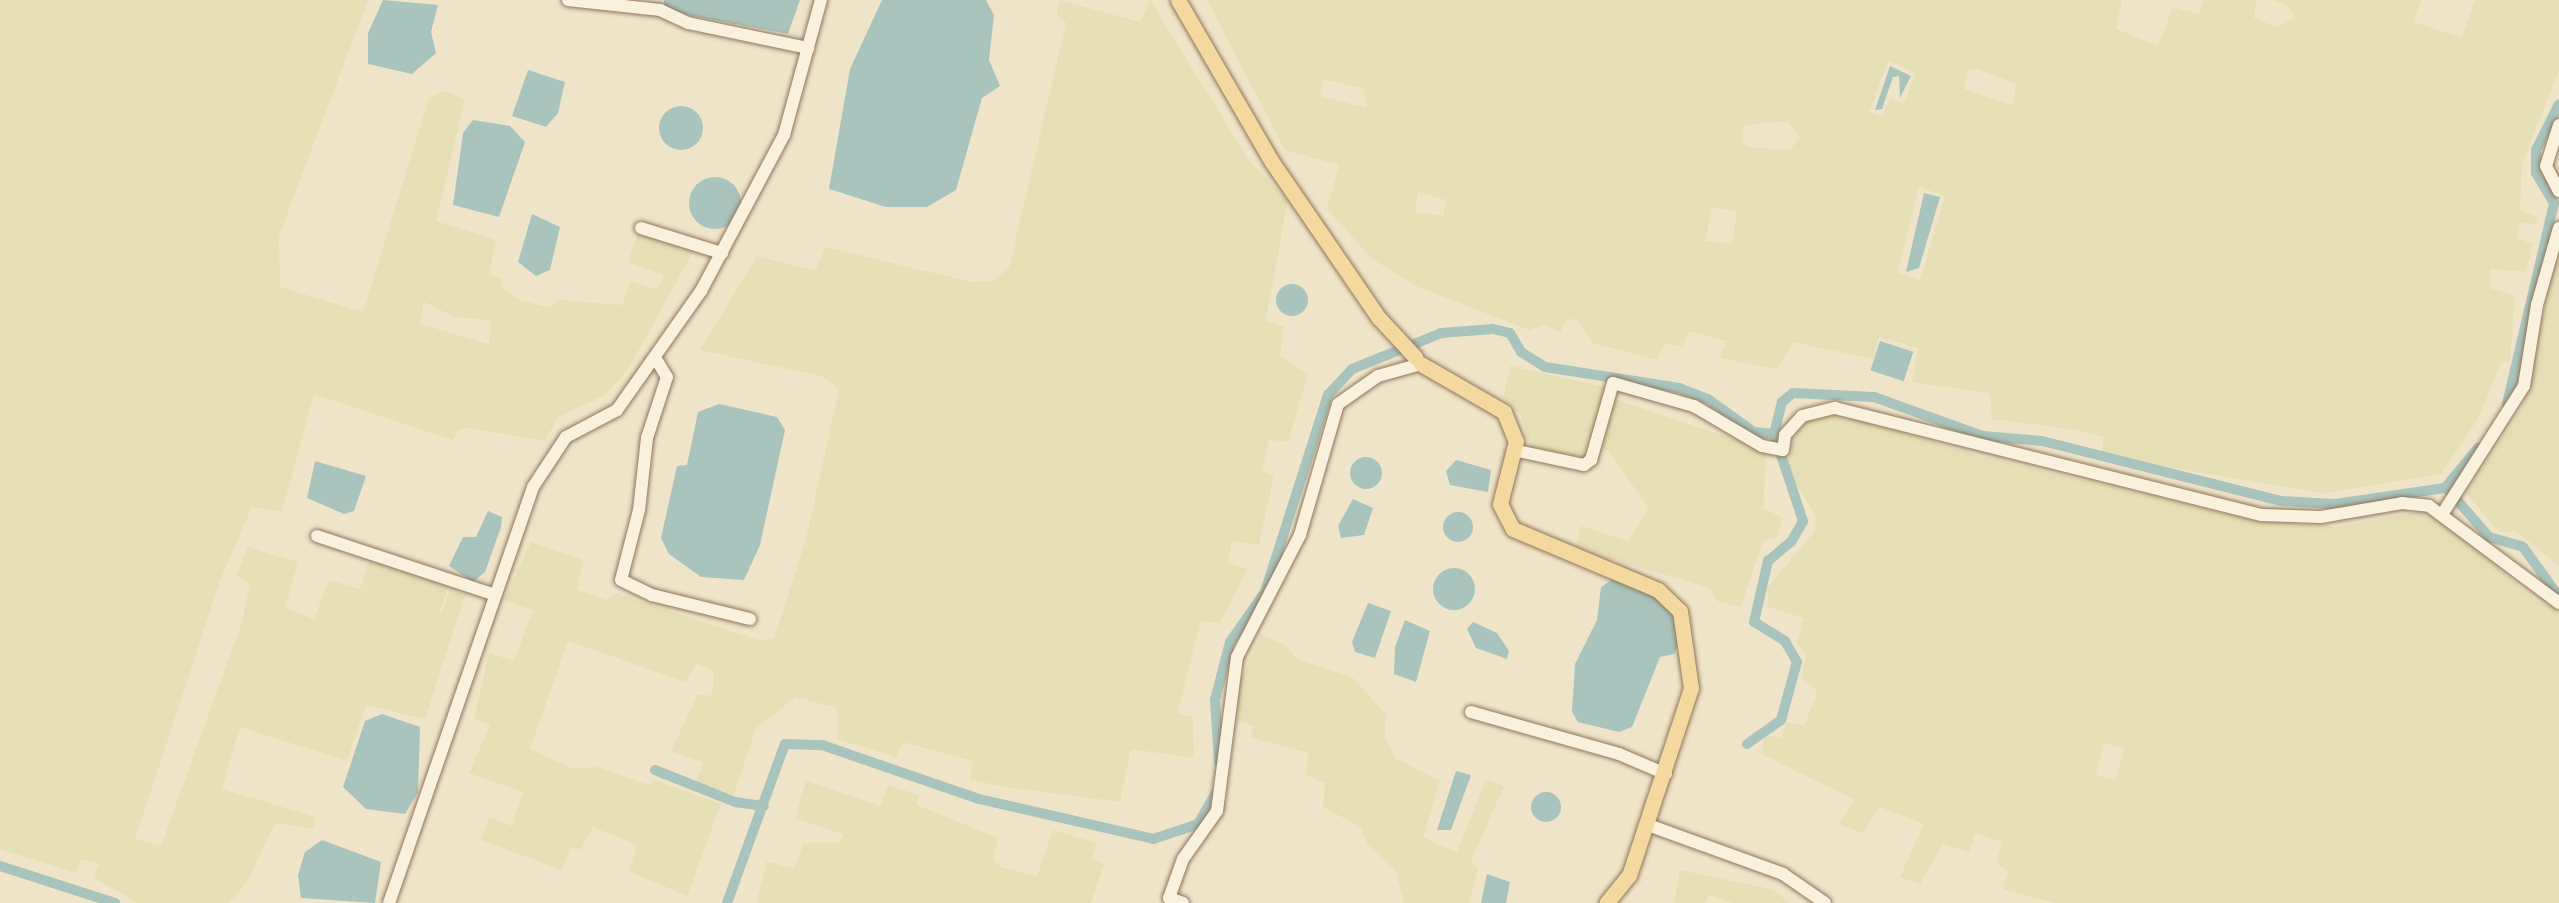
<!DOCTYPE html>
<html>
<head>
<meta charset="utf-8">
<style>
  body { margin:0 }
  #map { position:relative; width:2559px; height:903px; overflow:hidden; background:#f0e4c8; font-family:"Crimson Pro",serif }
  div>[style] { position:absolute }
  .farmland>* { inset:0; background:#e6deb5; transform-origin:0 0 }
  .water>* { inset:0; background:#a9c4bc; transform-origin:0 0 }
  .round { border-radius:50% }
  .canal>* { height:10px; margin:-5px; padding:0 5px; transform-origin:5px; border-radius:5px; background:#a9c4bc }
  .roads { filter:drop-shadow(0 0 2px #8d765c) drop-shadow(0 0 2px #8d765c) }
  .minor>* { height:12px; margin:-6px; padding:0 6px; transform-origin:6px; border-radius:6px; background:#faf1dc }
  .major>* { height:15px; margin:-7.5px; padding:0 7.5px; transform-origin:7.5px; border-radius:7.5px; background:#f3d9a0 }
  span { translate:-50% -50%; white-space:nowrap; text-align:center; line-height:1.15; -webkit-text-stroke:10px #f7eed8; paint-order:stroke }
</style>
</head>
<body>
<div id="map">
  <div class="farmland">
    <div style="clip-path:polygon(evenodd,0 0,368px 0,279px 236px,280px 287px,363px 312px,429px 98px,444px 91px,465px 99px,436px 221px,496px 240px,489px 274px,501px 278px,502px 287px,517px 299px,551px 308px,558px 300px,622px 305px,631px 281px,657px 290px,664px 275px,628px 262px,639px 231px,695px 248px,629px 368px,605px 395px,558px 417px,545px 441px,469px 428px,459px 429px,453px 440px,314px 394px,282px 512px,252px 507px,221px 578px,135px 839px,161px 846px,241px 625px,250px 584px,237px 575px,248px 547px,298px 562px,285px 608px,314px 619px,329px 580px,441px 613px,450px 591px,465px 595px,425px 719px,366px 705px,347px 761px,240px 727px,222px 789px,316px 817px,313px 829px,275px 823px,247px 882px,229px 903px,138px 903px,94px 878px,99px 864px,81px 859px,76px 873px,0 849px,0 0,424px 302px,452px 316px,491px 321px,489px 344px,420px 324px,424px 302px)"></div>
    <div style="clip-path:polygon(1059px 0,1140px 22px,1150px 0,1249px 161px,1288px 200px,1266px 320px,1284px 327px,1280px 356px,1308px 375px,1288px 442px,1269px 440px,1262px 471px,1274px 475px,1259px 545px,1232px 541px,1228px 562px,1247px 569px,1220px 623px,1201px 621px,1178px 713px,1193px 717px,1194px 758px,1131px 749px,1120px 802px,1007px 787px,970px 780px,972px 761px,903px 742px,896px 757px,837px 739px,837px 708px,796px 697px,756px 728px,734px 795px,696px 782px,703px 762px,671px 751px,698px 694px,712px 696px,714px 671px,696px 664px,686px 682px,568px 641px,530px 749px,574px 769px,596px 767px,649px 785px,654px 780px,721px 804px,687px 896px,629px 871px,637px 845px,593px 827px,581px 849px,570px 848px,562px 870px,481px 840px,489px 817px,512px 826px,523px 792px,469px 773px,490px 725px,474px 719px,489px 653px,514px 661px,533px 610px,504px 601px,531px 542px,584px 560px,577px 590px,607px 600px,615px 593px,758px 640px,774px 639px,806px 539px,839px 389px,821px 376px,700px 350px,757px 256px,815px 271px,826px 247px,971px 282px,993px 281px,1009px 268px,1066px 23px,1057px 14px)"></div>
    <div style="clip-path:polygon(evenodd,1207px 0,2122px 0,2116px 29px,2158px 46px,2173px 7px,2199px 14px,2204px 0,2257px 0,2254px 18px,2276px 27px,2294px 19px,2290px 8px,2274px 0,2421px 0,2414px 22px,2462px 38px,2475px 0,2559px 0,2559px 70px,2522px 164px,2520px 210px,2538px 218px,2537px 224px,2520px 223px,2517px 238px,2533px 244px,2526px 272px,2490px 269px,2490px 288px,2515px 296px,2510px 362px,2502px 361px,2478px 419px,2441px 474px,2324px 493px,2168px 467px,2102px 451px,2104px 437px,2078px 430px,1992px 419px,1990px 393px,1912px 382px,1918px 348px,1879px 337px,1873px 359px,1793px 342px,1777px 369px,1720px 358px,1726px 341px,1689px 331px,1682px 347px,1665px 343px,1657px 360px,1593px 343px,1577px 320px,1568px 319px,1560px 332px,1544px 325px,1529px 330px,1418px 287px,1372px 259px,1327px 208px,1339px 165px,1285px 150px,1207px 0,1888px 61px,1916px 73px,1904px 103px,1890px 99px,1882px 117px,1869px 112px,1888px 61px,1207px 0,1977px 69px,2016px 84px,2012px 105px,1964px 89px,1968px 71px,1977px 69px,1207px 0,1323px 79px,1364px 89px,1367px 108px,1320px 96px,1323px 79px,1207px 0,1788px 121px,1800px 137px,1790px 150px,1748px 147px,1742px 141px,1744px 125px,1788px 121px,1207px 0,1919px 187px,1945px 196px,1920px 280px,1898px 273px,1919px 187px,1207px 0,1418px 192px,1446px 200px,1443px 216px,1415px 212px,1418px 192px,1207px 0,1712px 207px,1737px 211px,1732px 244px,1706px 241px,1712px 207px)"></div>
    <div style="clip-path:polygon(2559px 243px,2559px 566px,2516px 531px,2499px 532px,2466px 493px,2523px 406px)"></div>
    <div style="clip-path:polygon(1510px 366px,1605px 387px,1586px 457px,1530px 448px,1521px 415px,1503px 398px)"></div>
    <div style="clip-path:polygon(1611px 398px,1767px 450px,1763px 508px,1783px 518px,1777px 537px,1763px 541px,1741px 607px,1717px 601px,1710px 589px,1691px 582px,1575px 549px,1581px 526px,1628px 541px,1649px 509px,1609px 451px,1598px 446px)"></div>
    <div style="clip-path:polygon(evenodd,1821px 415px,1847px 416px,1976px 455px,2256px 521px,2337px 527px,2421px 511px,2438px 518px,2537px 601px,2559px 610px,2559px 903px,2055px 903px,2003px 889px,2008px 872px,1996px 863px,2002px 842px,1975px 833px,1969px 852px,1943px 844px,1920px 884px,1900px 877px,1924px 824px,1880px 807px,1863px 833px,1839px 824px,1855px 800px,1761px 754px,1765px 735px,1781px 738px,1787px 722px,1804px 726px,1815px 699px,1817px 691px,1801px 677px,1806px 655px,1797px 644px,1804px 618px,1768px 607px,1768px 587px,1815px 531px,1816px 516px,1789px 474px,1787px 454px,1802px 422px,1821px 415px,2104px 743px,2125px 748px,2115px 780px,2096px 775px,2104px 743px)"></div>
    <div style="left:370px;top:558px;width:83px;height:32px;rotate:18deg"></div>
    <div style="clip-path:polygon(1261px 635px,1284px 644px,1297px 659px,1352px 677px,1386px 714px,1385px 737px,1395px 758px,1440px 781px,1423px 837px,1457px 853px,1486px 780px,1504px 786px,1471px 861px,1478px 868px,1469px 903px,1404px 903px,1395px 870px,1368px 845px,1361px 827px,1323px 807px,1325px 783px,1306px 775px,1308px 753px,1251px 737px,1254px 726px,1238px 721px,1237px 688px)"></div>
    <div style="clip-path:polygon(806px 781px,880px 806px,888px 785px,919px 795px,917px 805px,998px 838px,993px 859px,1000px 867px,1037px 876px,1053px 830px,1097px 843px,1092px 859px,1104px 864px,1091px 903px,756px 903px,767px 861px,794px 869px,804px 843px,840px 843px,843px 834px,795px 818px)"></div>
    <div style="clip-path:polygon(1680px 870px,1774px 890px,1789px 903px,1732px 903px,1709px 895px,1704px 903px,1674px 903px)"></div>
  </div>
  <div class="water">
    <div style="clip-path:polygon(383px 0,438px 5px,431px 32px,436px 53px,412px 74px,368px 64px,368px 33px)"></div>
    <div style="clip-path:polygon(664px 0,800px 0,788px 34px,687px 15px,664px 6px)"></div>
    <div style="clip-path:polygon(882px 0,986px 0,994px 15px,989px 60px,1000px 86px,982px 98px,956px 190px,927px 207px,886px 207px,829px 189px,850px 69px)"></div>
    <div style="clip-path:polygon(1890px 66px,1911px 76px,1900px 98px,1899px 76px,1893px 77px,1882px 109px,1875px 110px)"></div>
    <div style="clip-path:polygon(528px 70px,565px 82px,558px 113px,546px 127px,512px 116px)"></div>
    <div class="round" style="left:659px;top:106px;width:44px;height:44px"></div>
    <div style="clip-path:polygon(473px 120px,510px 126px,525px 142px,499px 217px,453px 205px,463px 133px)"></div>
    <div class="round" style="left:689px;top:177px;width:52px;height:52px"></div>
    <div style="clip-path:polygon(1924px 193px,1940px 197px,1919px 268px,1906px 272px)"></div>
    <div style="clip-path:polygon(532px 214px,560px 227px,550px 270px,536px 276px,518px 262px)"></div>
    <div class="round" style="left:1276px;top:284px;width:32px;height:32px"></div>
    <div style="left:1880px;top:341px;width:35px;height:31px;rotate:18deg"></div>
    <div style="clip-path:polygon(719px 404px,777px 417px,785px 430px,760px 545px,744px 580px,701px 577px,669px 554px,661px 538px,677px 466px,687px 465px,698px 412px)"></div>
    <div class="round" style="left:1350px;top:457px;width:32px;height:32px"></div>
    <div style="clip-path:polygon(1456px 460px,1491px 470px,1488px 492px,1450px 485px,1446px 471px)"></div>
    <div style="clip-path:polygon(315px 461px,366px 476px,354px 511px,344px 514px,307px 498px)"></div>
    <div style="clip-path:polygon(1353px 499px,1373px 508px,1364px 535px,1341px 538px,1338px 526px)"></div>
    <div style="clip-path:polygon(488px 511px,502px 517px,501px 527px,485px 572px,473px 582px,449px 566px,463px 537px,476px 537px)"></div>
    <div class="round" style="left:1443px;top:512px;width:30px;height:30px"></div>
    <div class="round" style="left:1433px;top:568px;width:42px;height:42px"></div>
    <div style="clip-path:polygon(1613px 579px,1651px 592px,1672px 613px,1678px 645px,1674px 654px,1660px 657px,1632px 727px,1619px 732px,1578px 722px,1572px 712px,1575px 664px,1597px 620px,1601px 587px)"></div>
    <div style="clip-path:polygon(1368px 603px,1391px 611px,1375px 658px,1355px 652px,1352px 642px)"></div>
    <div style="clip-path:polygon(1405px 620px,1430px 631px,1416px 682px,1394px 674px,1395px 647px)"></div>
    <div style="clip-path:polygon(1473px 622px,1497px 633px,1509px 651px,1507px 659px,1476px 648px,1467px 629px)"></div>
    <div style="clip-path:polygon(382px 714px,420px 727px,418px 792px,405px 814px,366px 809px,343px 787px,365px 721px)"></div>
    <div style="clip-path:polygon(1456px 771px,1471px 775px,1451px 830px,1437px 830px)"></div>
    <div class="round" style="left:1531px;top:792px;width:30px;height:30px"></div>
    <div style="clip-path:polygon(322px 840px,381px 862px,375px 903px,301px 898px,298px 875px,305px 852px)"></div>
    <div style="clip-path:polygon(1487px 874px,1510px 882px,1506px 903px,1481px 903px)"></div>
  </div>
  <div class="canal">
    <div style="left:2507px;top:404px;width:206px;rotate:-76.8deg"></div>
    <div style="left:2554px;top:203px;width:35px;rotate:-121deg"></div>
    <div style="left:2536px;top:173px;width:23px;rotate:-90deg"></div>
    <div style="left:2536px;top:150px;width:51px;rotate:-63.4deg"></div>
    <div style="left:2450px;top:492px;width:60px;rotate:49.1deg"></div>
    <div style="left:2489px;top:537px;width:35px;rotate:16deg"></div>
    <div style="left:2523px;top:547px;width:62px;rotate:54.2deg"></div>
    <div style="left:1747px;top:744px;width:42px;rotate:-35.2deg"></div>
    <div style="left:1781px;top:720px;width:60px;rotate:-74.6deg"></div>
    <div style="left:1797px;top:662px;width:24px;rotate:-120deg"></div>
    <div style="left:1785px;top:641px;width:36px;rotate:-148deg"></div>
    <div style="left:1754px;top:622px;width:63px;rotate:-77.1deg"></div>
    <div style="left:1768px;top:561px;width:30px;rotate:-40deg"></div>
    <div style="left:1791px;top:542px;width:24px;rotate:-60deg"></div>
    <div style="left:1803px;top:521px;width:92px;rotate:-108.4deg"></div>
    <div style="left:1774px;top:434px;width:33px;rotate:-76deg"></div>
    <div style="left:1782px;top:402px;width:14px;rotate:-39deg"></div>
    <div style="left:1793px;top:393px;width:81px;rotate:2.8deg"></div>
    <div style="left:1874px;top:397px;width:116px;rotate:19.7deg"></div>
    <div style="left:1983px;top:436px;width:59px;rotate:4.8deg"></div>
    <div style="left:2042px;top:441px;width:246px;rotate:14.1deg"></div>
    <div style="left:2281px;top:501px;width:54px;rotate:3.2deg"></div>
    <div style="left:2335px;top:504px;width:111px;rotate:-8.3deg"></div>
    <div style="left:2445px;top:488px;width:52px;rotate:-50.5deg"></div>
    <div style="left:1219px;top:762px;width:62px;rotate:-93.7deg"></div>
    <div style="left:1215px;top:700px;width:60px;rotate:-75.5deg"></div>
    <div style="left:1230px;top:642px;width:61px;rotate:-55deg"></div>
    <div style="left:1265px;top:592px;width:207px;rotate:-72.3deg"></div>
    <div style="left:1328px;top:395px;width:35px;rotate:-47deg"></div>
    <div style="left:1352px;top:369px;width:96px;rotate:-22deg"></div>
    <div style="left:1441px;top:333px;width:52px;rotate:-4.4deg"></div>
    <div style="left:1493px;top:329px;width:17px;rotate:13deg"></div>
    <div style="left:1510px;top:333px;width:22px;rotate:60deg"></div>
    <div style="left:1521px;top:352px;width:28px;rotate:32deg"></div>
    <div style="left:1545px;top:367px;width:136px;rotate:8.9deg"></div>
    <div style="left:1679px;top:388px;width:31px;rotate:21deg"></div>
    <div style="left:1708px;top:399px;width:57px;rotate:35.7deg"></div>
    <div style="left:1754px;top:432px;width:20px;rotate:6deg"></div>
    <div style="left:655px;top:770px;width:86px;rotate:21.8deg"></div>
    <div style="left:735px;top:802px;width:29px;rotate:8deg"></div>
    <div style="left:0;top:866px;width:121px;rotate:17.8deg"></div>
    <div style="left:727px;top:903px;width:169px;rotate:-70deg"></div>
    <div style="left:785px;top:744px;width:37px;rotate:2deg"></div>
    <div style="left:822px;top:745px;width:166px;rotate:19deg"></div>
    <div style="left:979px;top:799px;width:179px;rotate:12.9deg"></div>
    <div style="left:1153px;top:839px;width:47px;rotate:-18.4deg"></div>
    <div style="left:1198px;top:824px;width:36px;rotate:-60deg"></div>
  </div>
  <div class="roads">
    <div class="minor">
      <div style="left:568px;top:0;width:93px;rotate:6.2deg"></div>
      <div style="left:660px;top:10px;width:31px;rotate:25deg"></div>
      <div style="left:688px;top:23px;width:123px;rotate:11.8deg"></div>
      <div style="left:2559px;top:125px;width:43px;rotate:107.6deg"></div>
      <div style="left:2546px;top:166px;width:28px;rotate:63deg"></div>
      <div style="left:641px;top:228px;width:85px;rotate:17.2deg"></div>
      <div style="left:656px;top:359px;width:21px;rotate:59deg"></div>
      <div style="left:667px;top:377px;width:64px;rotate:108.2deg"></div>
      <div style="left:647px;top:438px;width:72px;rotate:96.3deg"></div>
      <div style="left:639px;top:510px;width:72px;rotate:104.4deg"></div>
      <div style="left:621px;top:580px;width:34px;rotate:26deg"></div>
      <div style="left:652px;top:595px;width:101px;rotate:13.8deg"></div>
      <div style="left:1513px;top:450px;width:73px;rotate:11.9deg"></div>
      <div style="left:1584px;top:465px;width:9px;rotate:-36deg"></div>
      <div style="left:1591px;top:460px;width:80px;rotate:-74.1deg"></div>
      <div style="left:1613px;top:383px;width:84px;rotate:15.9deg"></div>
      <div style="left:1694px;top:406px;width:79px;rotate:30.5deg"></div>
      <div style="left:1762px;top:446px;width:21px;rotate:11deg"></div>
      <div style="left:1783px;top:450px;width:15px;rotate:-82deg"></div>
      <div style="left:1785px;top:435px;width:25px;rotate:-48deg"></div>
      <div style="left:1802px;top:416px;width:34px;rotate:-14deg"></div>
      <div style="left:1835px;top:408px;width:440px;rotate:14.1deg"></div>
      <div style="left:2262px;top:515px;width:59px;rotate:1.9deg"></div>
      <div style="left:2321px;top:517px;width:82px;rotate:-9.8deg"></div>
      <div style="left:2402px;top:503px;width:27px;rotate:6deg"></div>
      <div style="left:2429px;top:506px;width:162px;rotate:36.7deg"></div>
      <div style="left:2443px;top:513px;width:151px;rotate:-57.5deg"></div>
      <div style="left:2524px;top:386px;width:82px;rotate:-80.9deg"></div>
      <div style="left:2537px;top:305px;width:80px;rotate:-74.1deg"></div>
      <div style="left:317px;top:536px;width:184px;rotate:18.3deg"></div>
      <div style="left:1471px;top:712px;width:154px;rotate:15.8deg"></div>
      <div style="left:1619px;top:754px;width:51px;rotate:23.1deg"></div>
      <div style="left:1648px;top:825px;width:144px;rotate:19.9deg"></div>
      <div style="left:1783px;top:874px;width:51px;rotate:34.6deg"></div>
      <div style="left:389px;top:903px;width:440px;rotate:-70.9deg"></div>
      <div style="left:533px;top:487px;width:60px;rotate:-56.6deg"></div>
      <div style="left:566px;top:437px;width:58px;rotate:-27.9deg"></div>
      <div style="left:617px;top:410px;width:146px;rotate:-54.8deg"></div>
      <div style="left:701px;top:291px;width:177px;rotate:-62deg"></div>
      <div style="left:784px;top:135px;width:140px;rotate:-74.7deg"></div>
      <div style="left:1183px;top:903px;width:15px;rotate:-160deg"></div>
      <div style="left:1169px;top:898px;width:41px;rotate:-70.3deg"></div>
      <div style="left:1183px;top:859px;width:59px;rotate:-54.7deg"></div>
      <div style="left:1217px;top:811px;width:155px;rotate:-82.6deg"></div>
      <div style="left:1237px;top:657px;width:137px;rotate:-62.7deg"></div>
      <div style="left:1300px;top:535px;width:136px;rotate:-73.8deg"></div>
      <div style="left:1338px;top:404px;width:49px;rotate:-35deg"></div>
      <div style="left:1378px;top:376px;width:45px;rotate:-15.6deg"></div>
    </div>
    <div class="major">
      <div style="left:1178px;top:0;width:187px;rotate:59.9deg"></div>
      <div style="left:1272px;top:162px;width:189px;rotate:55.6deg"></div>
      <div style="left:1379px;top:318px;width:54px;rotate:47.2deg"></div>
      <div style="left:1421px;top:364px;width:96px;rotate:30deg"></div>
      <div style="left:1504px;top:412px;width:31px;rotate:68deg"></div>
      <div style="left:1516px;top:441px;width:65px;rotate:104.3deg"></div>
      <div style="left:1500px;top:504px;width:28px;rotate:63deg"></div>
      <div style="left:1513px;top:529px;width:157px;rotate:22.8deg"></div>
      <div style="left:1658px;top:590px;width:30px;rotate:44deg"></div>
      <div style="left:1680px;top:611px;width:78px;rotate:81.9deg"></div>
      <div style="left:1691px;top:688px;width:197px;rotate:108.3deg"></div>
      <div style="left:1629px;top:875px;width:36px;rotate:129deg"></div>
    </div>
  </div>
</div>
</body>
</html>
